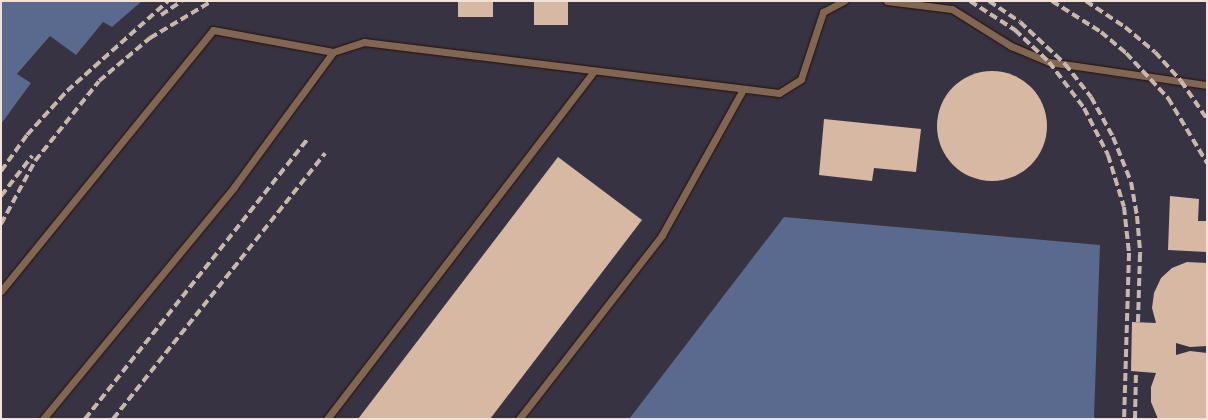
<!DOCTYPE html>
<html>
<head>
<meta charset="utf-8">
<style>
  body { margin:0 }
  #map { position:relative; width:1208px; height:420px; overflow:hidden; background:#402818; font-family:"Libre Baskerville",serif }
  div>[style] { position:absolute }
  .industrial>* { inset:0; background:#383343 }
  .water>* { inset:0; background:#596a8e }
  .building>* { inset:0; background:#d7b9a3; transform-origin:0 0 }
  .round { border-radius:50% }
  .roads { filter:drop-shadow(0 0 1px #261002) drop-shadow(0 0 1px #261002) }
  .service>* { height:7px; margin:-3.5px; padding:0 3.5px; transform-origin:3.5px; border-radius:3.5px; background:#826654 }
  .rail>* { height:4px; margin-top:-2px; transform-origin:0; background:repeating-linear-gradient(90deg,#c9b7ac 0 8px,transparent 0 12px) }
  span { translate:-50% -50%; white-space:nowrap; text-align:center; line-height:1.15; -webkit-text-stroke:5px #1f140d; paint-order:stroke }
  .frame { position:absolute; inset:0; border:2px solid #f1e1d7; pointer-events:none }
</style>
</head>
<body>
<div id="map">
  <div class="industrial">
    <div style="clip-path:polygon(142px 1px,1207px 1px,1207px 419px,1094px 419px,1100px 245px,784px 217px,629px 419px,1px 419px,1px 124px,31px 83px,17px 75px,50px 36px,76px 55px,103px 21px,112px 27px)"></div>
  </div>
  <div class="water">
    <div style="clip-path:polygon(1px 1px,142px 1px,112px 27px,103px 22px,76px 55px,50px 36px,17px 74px,31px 83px,1px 124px)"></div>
    <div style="clip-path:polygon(784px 217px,1100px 245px,1094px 419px,629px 419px)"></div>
  </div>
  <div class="building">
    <div style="left:458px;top:1px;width:35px;height:16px"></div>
    <div style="left:534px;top:1px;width:34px;height:24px"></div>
    <div class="round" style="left:937px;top:71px;width:110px;height:110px"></div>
    <div style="clip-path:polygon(824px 119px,921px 129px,916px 172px,874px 168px,872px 181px,819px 175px)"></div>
    <div style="clip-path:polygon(558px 157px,642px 220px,490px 419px,358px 419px)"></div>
    <div style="clip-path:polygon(1170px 196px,1199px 199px,1198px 221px,1207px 221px,1207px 252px,1168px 250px)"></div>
    <div style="clip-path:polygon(1187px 262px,1207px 263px,1207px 346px,1190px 347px,1176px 343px,1176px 355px,1190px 351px,1207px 353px,1207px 419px,1158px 419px,1151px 402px,1151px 387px,1156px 373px,1131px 371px,1132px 322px,1156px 323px,1152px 308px,1154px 293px,1161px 278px,1172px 268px)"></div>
  </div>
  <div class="roads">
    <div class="service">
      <div style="left:887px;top:1px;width:65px;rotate:7deg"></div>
      <div style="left:952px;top:9px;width:70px;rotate:32.1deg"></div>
      <div style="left:1011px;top:46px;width:41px;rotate:22.8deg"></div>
      <div style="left:1049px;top:62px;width:160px;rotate:8.3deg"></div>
      <div style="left:1px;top:291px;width:336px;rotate:-50.9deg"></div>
      <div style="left:213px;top:30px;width:122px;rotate:10.4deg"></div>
      <div style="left:43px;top:419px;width:301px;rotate:-50.5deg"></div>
      <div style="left:234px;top:187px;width:167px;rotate:-53.7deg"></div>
      <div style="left:333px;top:52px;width:33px;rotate:-18deg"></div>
      <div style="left:364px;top:42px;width:418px;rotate:7deg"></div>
      <div style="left:779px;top:93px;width:26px;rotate:-32deg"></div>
      <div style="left:801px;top:79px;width:71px;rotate:-71.8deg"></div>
      <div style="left:823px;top:12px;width:24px;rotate:-28deg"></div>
      <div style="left:327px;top:419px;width:437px;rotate:-52.5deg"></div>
      <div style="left:519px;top:419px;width:233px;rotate:-52.1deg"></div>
      <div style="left:662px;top:235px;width:165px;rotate:-60.9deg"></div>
    </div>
  </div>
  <div class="rail">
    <div style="left:970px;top:1px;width:54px;rotate:32.8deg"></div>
    <div style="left:1015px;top:30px;width:47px;rotate:43.3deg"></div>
    <div style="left:1049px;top:62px;width:58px;rotate:52.7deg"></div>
    <div style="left:1084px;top:108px;width:53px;rotate:62.9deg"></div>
    <div style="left:1108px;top:155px;width:54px;rotate:72.9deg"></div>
    <div style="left:1124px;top:207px;width:46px;rotate:83.8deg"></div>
    <div style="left:1129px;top:253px;width:166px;rotate:91.7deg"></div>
    <div style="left:989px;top:1px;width:37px;rotate:34deg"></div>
    <div style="left:1020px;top:22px;width:62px;rotate:43deg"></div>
    <div style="left:1065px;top:64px;width:42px;rotate:51.8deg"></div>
    <div style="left:1091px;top:97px;width:46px;rotate:61.2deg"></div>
    <div style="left:1113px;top:137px;width:48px;rotate:68.2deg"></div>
    <div style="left:1131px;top:182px;width:35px;rotate:80deg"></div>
    <div style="left:1137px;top:216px;width:38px;rotate:85deg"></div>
    <div style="left:1140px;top:254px;width:68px;rotate:91.7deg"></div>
    <div style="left:1052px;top:1px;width:58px;rotate:32.3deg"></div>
    <div style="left:1101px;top:32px;width:33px;rotate:40deg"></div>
    <div style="left:1126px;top:53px;width:62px;rotate:47deg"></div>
    <div style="left:1168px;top:98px;width:76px;rotate:59deg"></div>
    <div style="left:1086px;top:1px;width:47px;rotate:33.7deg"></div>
    <div style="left:1125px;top:27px;width:39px;rotate:40deg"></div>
    <div style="left:1155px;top:52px;width:39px;rotate:48deg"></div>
    <div style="left:1181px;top:81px;width:46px;rotate:55.6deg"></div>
    <div style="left:161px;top:15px;width:25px;rotate:-34deg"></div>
    <div style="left:1px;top:171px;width:44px;rotate:-54.2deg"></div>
    <div style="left:27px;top:135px;width:59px;rotate:-47.7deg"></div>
    <div style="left:67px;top:91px;width:135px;rotate:-41.7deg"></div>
    <div style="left:1px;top:196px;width:51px;rotate:-52.2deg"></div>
    <div style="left:1px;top:224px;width:72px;rotate:-61.6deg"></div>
    <div style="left:35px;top:161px;width:102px;rotate:-51.3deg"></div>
    <div style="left:99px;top:81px;width:67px;rotate:-40.1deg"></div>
    <div style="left:150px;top:38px;width:72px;rotate:-30.8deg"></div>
    <div style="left:85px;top:419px;width:358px;rotate:-51.5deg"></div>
    <div style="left:113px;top:419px;width:340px;rotate:-51.4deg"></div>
    <div style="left:1135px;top:419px;width:47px;rotate:-88.8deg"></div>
  </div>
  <div class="frame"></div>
</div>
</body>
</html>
